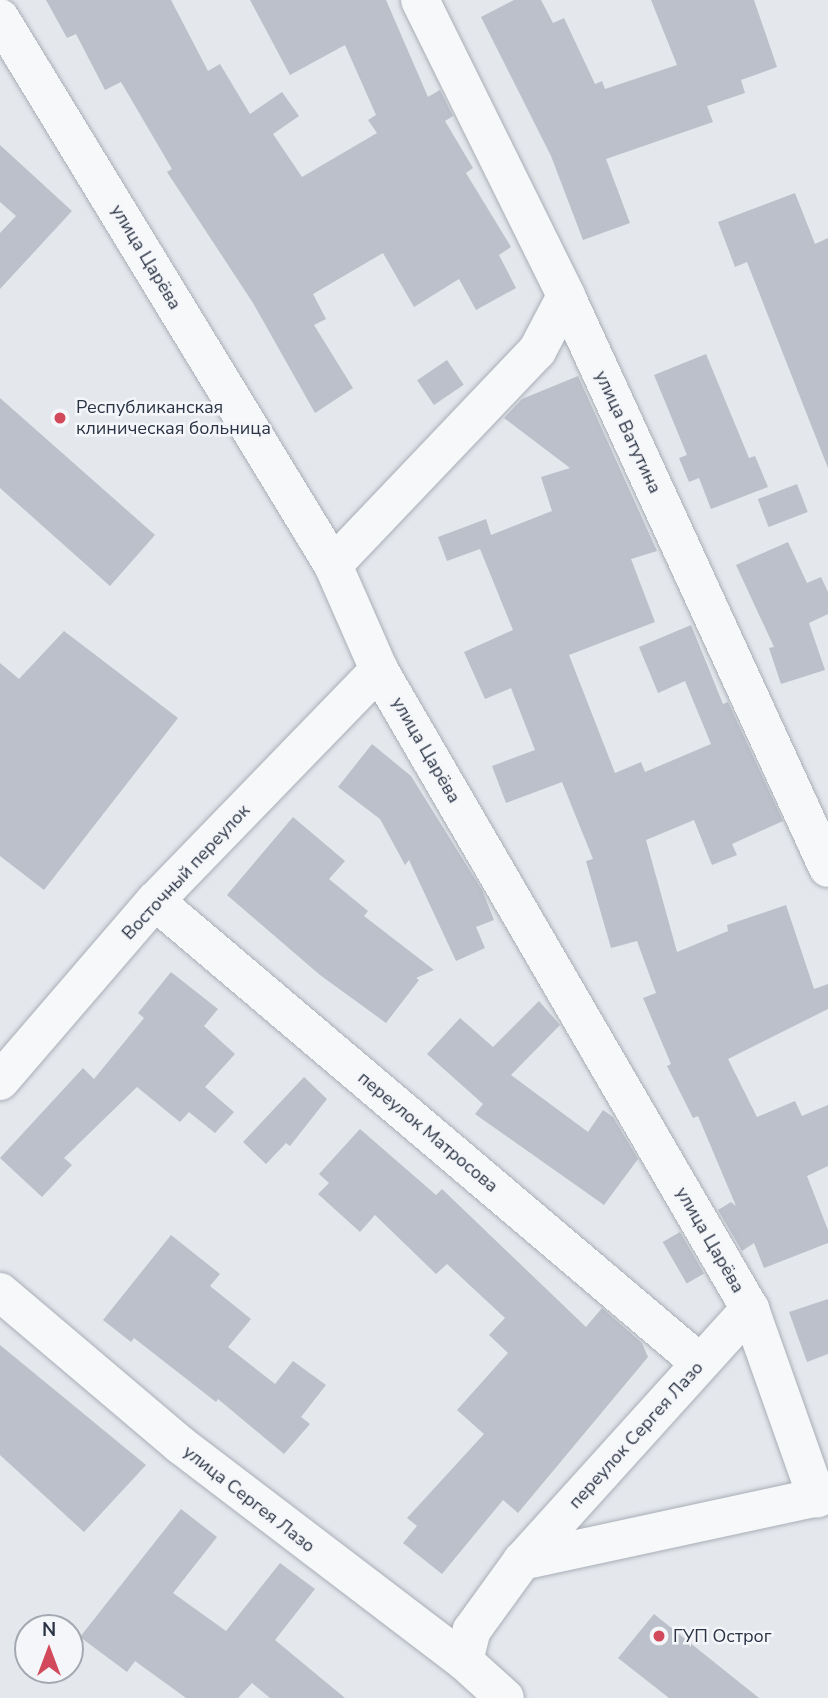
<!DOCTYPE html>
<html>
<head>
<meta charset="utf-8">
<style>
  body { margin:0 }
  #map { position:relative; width:828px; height:1698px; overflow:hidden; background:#e4e7ec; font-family:"Nunito Sans",sans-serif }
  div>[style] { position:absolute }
  .building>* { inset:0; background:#bbc0ca; transform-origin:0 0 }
  .roads { filter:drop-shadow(0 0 2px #a9aeb7) drop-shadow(0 0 2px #a9aeb7) }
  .minor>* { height:38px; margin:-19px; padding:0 19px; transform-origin:19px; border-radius:19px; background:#f7f8fa }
  .dots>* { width:19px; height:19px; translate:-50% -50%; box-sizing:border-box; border:4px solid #f4f6f9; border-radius:50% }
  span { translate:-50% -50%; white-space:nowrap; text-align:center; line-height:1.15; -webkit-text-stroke:5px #f4f6f9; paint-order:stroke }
  .street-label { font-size:18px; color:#2b3445 }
  .poi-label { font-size:18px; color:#2b3445 }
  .left { translate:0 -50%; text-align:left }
  .north { position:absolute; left:14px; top:1614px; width:70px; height:70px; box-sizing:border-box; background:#f4f6f9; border:2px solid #a4a8b1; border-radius:50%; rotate:0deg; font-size:19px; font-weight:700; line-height:28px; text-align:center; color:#2b3445 }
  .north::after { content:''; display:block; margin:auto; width:24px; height:32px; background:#d1495b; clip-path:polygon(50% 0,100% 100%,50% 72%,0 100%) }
</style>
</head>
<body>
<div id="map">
  <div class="building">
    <div style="clip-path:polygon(46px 0,171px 0,208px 71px,220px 64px,250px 114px,282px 92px,299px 116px,273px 134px,302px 177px,377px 133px,368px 120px,376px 115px,345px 45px,290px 75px,250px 0,386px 0,428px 97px,440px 90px,453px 116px,445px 121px,473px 168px,466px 173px,511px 247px,499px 255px,516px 288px,476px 310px,459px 279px,414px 307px,383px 253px,313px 294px,326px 319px,314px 325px,353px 388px,315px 413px,253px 303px,167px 172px,172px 169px,121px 82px,105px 90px,76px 34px,67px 38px)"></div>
    <div style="clip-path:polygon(514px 0,541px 0,553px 23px,564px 18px,595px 84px,602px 81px,605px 89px,677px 65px,651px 0,754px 0,777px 67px,741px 80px,745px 93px,707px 106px,713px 122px,606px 159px,630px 223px,583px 240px,551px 156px,481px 17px)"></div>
    <div style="clip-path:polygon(0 145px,72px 211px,0 289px,0 233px,16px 216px,0 202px)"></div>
    <div style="clip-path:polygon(795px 193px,815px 244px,828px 238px,828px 468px,747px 262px,735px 267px,718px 222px)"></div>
    <div style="clip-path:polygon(706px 354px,749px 458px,755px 456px,768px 487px,711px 509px,699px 478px,689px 482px,679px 458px,687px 455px,654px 375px)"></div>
    <div style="left:447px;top:360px;width:30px;height:36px;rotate:56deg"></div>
    <div style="clip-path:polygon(578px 376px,657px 551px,631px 559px,655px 622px,569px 655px,615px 773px,641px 762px,645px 772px,711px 744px,685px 681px,658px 693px,639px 647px,691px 625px,723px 704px,728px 702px,783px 821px,732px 844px,737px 855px,712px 865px,694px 820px,646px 840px,677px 952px,728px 931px,727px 925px,786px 905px,814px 989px,828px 984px,828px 1009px,728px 1059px,757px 1117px,795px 1101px,802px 1116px,828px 1105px,828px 1166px,807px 1176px,828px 1230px,828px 1243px,764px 1268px,754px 1243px,742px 1251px,718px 1210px,731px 1202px,736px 1206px,698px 1116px,693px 1118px,667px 1066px,671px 1064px,643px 998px,656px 993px,637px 941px,611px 948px,586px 861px,593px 859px,562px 782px,506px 803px,492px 766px,535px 750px,511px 688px,485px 699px,464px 652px,513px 630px,480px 549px,447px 561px,438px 537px,486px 519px,491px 535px,552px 511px,541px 477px,570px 468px,504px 418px,522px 399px)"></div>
    <div style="clip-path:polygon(0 398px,155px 535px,110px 586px,0 488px)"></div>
    <div style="left:797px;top:484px;width:30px;height:42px;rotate:69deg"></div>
    <div style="clip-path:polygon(788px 542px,807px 583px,821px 577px,828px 592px,828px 614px,809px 623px,825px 670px,781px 684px,769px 648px,774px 647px,736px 565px)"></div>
    <div style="clip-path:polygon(64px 631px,178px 718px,44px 890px,0 856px,0 663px,19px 679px)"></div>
    <div style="clip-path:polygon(372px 744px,411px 776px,482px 890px,494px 920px,476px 927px,485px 948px,456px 961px,409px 860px,405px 865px,380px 819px,338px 787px)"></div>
    <div style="clip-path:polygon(293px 817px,345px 861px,329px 879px,368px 911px,364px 916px,434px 970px,416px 978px,419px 980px,386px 1023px,320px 975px,227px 895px)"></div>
    <div style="clip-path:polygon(171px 972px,218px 1009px,204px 1026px,235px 1054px,205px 1087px,234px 1112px,215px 1133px,189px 1112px,180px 1122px,137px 1087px,64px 1158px,72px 1165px,42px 1197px,0 1158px,83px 1068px,94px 1079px,144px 1018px,138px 1013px)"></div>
    <div style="clip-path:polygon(539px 1001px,560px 1025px,511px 1075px,588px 1132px,603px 1110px,613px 1117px,638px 1159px,604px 1205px,475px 1114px,483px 1104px,427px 1054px,460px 1018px,493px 1047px)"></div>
    <div style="clip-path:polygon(304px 1077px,327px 1099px,290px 1146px,286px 1143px,266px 1164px,243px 1142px)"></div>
    <div style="clip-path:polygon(360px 1129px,436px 1195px,442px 1189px,586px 1327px,602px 1308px,642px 1343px,648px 1357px,518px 1513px,503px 1500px,442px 1574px,403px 1543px,417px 1526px,407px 1518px,484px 1434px,457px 1410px,508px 1353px,489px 1335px,505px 1318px,447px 1264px,436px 1274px,375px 1215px,360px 1232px,318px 1194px,329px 1183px,319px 1174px)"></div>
    <div style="left:680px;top:1232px;width:48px;height:20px;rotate:60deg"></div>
    <div style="clip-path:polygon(171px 1235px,220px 1274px,210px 1286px,251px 1319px,228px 1347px,275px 1384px,293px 1361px,326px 1385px,301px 1417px,310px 1424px,284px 1454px,218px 1399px,216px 1402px,134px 1338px,131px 1342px,103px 1320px)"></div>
    <div style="clip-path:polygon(828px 1299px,828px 1354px,807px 1362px,789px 1312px)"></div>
    <div style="clip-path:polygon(0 1345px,146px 1465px,84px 1532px,0 1455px)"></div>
    <div style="clip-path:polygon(181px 1509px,217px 1537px,173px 1593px,226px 1631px,280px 1563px,315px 1589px,275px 1640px,345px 1698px,270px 1698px,252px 1683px,238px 1698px,186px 1698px,135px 1661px,127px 1672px,80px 1637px)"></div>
    <div style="clip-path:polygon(654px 1614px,759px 1698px,669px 1698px,618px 1658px)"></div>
  </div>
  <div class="roads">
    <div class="minor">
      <div style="left:420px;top:0;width:330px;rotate:63.7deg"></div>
      <div style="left:566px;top:296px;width:629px;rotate:65.39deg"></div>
      <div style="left:0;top:18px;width:640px;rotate:58.67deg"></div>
      <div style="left:333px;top:565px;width:115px;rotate:66.3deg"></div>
      <div style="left:379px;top:670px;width:739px;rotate:59.86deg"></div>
      <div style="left:750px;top:1309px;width:201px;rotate:70.5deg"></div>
      <div style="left:333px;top:565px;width:296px;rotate:-46.4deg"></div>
      <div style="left:537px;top:351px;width:62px;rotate:-62.2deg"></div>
      <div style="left:155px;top:901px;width:714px;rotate:40.29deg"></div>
      <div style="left:0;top:1081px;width:238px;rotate:-49.3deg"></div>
      <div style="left:155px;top:901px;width:322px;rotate:-45.9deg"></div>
      <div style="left:0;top:1292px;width:235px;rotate:40.3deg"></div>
      <div style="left:179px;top:1444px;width:358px;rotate:37.3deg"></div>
      <div style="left:464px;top:1661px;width:55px;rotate:42.1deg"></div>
      <div style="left:522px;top:1561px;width:313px;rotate:-12.2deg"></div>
      <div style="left:464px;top:1661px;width:32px;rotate:-76deg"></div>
      <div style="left:472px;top:1630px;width:85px;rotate:-54.1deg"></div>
      <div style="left:522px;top:1561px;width:340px;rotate:-47.9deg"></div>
    </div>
  </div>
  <div class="dots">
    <div style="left:60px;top:418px;background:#d1495b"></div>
    <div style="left:659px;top:1636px;background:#d1495b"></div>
  </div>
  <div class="street-label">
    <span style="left:146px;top:257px;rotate:59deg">улица Царёва</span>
    <span style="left:628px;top:432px;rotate:65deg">улица Ватутина</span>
    <span style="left:426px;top:750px;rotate:60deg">улица Царёва</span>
    <span style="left:186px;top:872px;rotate:-47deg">Восточный переулок</span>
    <span style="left:428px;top:1132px;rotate:40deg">переулок Матросова</span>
    <span style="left:710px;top:1240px;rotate:60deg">улица Царёва</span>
    <span style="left:636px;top:1435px;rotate:-48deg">переулок Сергея Лазо</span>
    <span style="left:249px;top:1499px;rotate:38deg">улица Сергея Лазо</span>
  </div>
  <div class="poi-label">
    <span class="left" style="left:76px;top:418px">Республиканская<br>клиническая больница</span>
    <span class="left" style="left:673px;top:1636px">ГУП Острог</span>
  </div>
  <div class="north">N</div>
</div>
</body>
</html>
